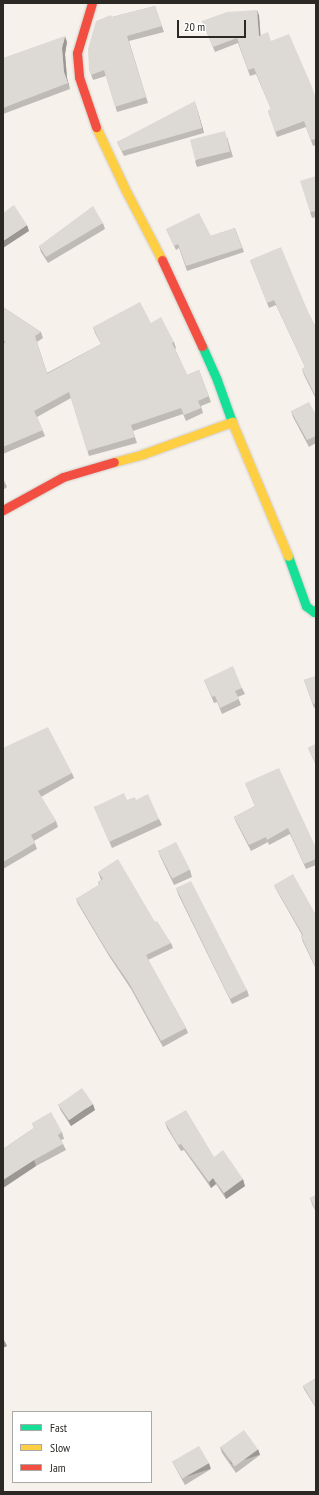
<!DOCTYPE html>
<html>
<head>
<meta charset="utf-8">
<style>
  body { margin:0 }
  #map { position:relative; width:319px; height:1495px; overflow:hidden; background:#f6f1eb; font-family:"PT Sans Narrow",sans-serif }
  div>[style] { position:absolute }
  .roads { filter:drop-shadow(0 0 1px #d1cdc9) drop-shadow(0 0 1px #d1cdc9) }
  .fast>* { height:9px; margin:-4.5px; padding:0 4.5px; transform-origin:4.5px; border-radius:4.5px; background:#16e098 }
  .slow>* { height:9px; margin:-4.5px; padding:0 4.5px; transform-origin:4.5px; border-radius:4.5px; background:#ffcf43 }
  .jam>* { height:9px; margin:-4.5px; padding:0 4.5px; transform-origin:4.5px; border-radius:4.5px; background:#f24e42 }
  .wall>* { inset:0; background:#bebbb6 }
  .shaded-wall>* { inset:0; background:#9b9894; transform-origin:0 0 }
  .building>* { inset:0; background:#ddd9d4; transform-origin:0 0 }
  span { translate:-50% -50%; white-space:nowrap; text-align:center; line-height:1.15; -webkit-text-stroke:4px #fff; paint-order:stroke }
  .frame { position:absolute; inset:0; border:4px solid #2c2824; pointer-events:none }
  .legend { position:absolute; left:12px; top:1411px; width:140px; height:72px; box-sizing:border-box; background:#fff; border:1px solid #aba9a7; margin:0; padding:5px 7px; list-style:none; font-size:12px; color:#2c2824 }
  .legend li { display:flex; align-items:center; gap:8px; height:20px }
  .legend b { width:20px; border:1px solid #aba9a7 }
  .scale { position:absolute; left:177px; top:20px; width:69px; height:18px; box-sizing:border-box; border:2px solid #2c2824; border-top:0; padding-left:5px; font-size:12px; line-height:14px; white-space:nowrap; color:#2c2824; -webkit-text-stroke:3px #fff; paint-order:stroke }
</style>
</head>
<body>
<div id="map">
  <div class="roads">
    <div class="fast">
      <div style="left:202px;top:346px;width:37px;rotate:66deg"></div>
      <div style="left:217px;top:380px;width:45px;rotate:70.3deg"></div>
      <div style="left:288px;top:556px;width:53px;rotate:70.2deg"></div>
      <div style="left:306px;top:606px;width:10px;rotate:37deg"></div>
      <div style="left:314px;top:612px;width:3px;rotate:-45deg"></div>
    </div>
    <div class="slow">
      <div style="left:96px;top:127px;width:68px;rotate:64.9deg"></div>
      <div style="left:125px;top:189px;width:80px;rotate:62.5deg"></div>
      <div style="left:114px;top:462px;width:30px;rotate:-15deg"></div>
      <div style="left:143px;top:454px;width:95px;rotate:-19.8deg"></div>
      <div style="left:232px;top:422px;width:145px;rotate:67.3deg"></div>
    </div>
    <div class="jam">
      <div style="left:92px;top:3px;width:52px;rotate:106.7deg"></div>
      <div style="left:77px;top:53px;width:24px;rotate:85deg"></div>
      <div style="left:79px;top:77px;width:53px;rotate:71.2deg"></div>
      <div style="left:162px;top:260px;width:95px;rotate:65.1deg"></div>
      <div style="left:3px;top:510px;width:68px;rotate:-28.8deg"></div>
      <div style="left:63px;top:477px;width:53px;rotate:-16.4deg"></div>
    </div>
  </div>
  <div class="wall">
    <div style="clip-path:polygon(155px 6px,164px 32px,129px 41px,148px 103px,117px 112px,106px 76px,93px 80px,89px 69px,112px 17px)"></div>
    <div style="clip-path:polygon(259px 15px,260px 35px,271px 41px,316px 99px,316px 145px,313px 146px,306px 127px,277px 137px,268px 111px,271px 109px,256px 74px,250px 76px,238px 43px,215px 52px,202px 21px)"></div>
    <div style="clip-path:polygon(67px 42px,65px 54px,67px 78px,70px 89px,3px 114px,3px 58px)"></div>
    <div style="clip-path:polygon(196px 105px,204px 133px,124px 156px,117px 142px)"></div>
    <div style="clip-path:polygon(227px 137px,233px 157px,197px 167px,195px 161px)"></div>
    <div style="clip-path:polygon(316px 176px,316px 217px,312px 218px,310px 212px)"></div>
    <div style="clip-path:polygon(103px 223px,105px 229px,48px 263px,41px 252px,39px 246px)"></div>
    <div style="clip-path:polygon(235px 228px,244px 252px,187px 271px,179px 248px,176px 250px,166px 229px,211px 236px)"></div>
    <div style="clip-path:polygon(250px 260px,309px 314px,316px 328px,316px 399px,304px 375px,302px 369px,305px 367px,276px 305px,269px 308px)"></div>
    <div style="clip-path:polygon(3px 307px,41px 332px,43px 338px,37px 342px,47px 373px,101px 344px,95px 333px,93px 327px,151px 323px,174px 342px,176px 348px,175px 349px,187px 375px,199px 370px,211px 402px,201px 406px,203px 413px,186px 421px,183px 414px,133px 431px,137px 443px,89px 456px,71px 398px,37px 417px,45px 436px,3px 454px)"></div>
    <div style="clip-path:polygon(291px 411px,316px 415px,316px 443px,309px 447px,293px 417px)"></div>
    <div style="clip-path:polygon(3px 478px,7px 487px,3px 490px)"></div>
    <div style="clip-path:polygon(316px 676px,316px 707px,314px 708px,304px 680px)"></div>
    <div style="clip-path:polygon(204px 680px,242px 688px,245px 694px,238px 697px,241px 705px,222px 714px,217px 702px,214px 703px)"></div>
    <div style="clip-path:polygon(316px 744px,316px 765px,308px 748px)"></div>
    <div style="clip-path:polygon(3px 748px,72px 773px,74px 778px,41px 797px,56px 821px,58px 827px,34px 841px,37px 849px,3px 869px)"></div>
    <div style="clip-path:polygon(245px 783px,316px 848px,316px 865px,306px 869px,290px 834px,269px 845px,268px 842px,251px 851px,236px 822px,234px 817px,255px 806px)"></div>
    <div style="clip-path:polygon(127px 800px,136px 800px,159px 819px,162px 825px,112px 848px,94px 807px)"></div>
    <div style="clip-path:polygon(158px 850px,190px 870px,192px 877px,174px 885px,160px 856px)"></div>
    <div style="clip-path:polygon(98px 872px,155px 922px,171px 943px,173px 948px,148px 960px,186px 1028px,188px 1033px,163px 1047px,131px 989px,109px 956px,78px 904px,76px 899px,99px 885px,98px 882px,101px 880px)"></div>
    <div style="clip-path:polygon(274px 885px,316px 915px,316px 969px,303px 942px,301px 936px,302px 935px,277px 891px)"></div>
    <div style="clip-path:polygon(176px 888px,247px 990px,249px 996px,232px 1004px,178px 894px)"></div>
    <div style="clip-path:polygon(58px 1104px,95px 1110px,71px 1126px,61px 1111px)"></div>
    <div style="clip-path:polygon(165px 1122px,214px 1157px,245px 1186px,226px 1199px,216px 1184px,211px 1188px,184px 1150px,181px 1151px,167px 1128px)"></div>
    <div style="clip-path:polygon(32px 1123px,62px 1132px,64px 1139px,61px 1140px,66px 1150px,36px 1166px,3px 1188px,3px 1149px,34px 1128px)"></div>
    <div style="clip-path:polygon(316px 1195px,316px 1212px,312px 1204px,310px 1198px)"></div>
    <div style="clip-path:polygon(316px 1378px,316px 1408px,304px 1389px,303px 1386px)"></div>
    <div style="clip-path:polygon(220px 1447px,258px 1449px,260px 1455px,236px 1473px,222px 1453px)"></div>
    <div style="clip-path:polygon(172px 1461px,211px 1469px,185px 1485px,175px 1467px)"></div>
  </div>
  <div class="shaded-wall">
    <div style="clip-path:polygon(257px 10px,259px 15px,261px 41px,259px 36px)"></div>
    <div style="clip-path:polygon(65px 36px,67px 42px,65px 54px,67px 78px,70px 89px,64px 72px,62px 48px)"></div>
    <div style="clip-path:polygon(195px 101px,196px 105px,204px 133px,202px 128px)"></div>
    <div style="clip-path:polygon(27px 225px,29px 231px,3px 248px,3px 241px)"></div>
    <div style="clip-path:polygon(93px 1104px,95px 1110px,71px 1126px,68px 1120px)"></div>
    <div style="clip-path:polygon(34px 1160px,36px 1166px,3px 1188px,3px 1180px)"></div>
    <div style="clip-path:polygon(213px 1178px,216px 1184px,211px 1188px,209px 1182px)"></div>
    <div style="clip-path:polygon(243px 1179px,245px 1186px,226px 1199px,224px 1193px)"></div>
    <div style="clip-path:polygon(4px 1340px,7px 1346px,3px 1348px,3px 1341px)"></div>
    <div style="left:258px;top:1449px;width:6px;height:30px;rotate:72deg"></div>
    <div style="left:209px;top:1463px;width:6px;height:31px;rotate:72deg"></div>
  </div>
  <div class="building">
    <div style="clip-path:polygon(155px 6px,162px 26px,127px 36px,146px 97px,115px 107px,104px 70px,91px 75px,89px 69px,88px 49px,96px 21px,111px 15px,112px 17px)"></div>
    <div style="clip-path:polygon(257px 10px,259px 36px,268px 32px,271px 41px,289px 34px,312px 87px,316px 99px,316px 139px,311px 140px,304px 121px,275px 132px,268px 111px,271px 109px,254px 68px,248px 70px,237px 38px,213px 47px,202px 21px,227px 12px)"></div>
    <div style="clip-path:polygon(65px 36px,62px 48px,64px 72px,68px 83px,3px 108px,3px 58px)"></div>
    <div style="clip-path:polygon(195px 101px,202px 128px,122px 151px,117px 142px)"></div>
    <div style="left:225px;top:131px;width:21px;height:36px;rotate:76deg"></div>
    <div style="clip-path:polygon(316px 176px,316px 211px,310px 212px,300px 181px)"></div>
    <div style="clip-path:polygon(14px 205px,27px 225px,3px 241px,3px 213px)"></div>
    <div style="clip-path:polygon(93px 206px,103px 223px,46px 257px,39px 246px)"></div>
    <div style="clip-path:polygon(199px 213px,211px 236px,235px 228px,242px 248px,186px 266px,178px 244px,174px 246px,166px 229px)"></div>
    <div style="clip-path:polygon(281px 247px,309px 314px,316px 328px,316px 394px,315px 395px,302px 369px,305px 367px,274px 300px,267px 303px,250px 260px)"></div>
    <div style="clip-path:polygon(140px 302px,151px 323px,161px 317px,174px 342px,172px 343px,187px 375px,199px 370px,209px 396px,198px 401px,201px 408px,184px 415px,181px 408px,131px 425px,135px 437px,87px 451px,69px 392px,34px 411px,43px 430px,3px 447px,3px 344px,6px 342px,3px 340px,3px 307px,41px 332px,35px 336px,47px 374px,101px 344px,93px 327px)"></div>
    <div style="clip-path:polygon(309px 402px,316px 415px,316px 436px,307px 440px,291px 411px)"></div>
    <div style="clip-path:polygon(3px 478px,5px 482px,3px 483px)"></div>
    <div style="clip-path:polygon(233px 666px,242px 688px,235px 691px,239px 699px,220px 708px,215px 696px,212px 697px,204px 680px)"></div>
    <div style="clip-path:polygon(316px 676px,316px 703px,313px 704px,304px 680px)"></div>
    <div style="clip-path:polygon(48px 727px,72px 773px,38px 791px,56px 821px,31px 835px,35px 843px,3px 862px,3px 748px)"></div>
    <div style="clip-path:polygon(316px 744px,316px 764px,308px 748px)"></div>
    <div style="clip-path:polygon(279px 768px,316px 848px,316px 859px,304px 864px,288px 828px,267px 840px,266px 837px,249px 845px,234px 817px,255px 806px,245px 783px)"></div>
    <div style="clip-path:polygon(124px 793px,127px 800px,135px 797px,136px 800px,148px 794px,159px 819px,109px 842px,94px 807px)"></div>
    <div style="left:176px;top:842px;width:31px;height:20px;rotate:63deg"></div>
    <div style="clip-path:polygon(118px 859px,155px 922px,157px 921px,171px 943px,146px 955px,186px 1028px,161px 1041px,129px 983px,107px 951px,76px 899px,100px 884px,98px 882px,103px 879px,98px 872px)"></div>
    <div style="clip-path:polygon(293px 874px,316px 915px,316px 968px,301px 936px,303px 935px,274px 885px)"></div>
    <div style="clip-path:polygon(191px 881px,247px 990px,230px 999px,176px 888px)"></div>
    <div style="left:82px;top:1088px;width:19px;height:29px;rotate:55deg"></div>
    <div style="clip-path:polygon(186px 1110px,214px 1157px,223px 1150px,243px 1179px,224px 1193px,213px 1178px,209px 1182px,181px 1144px,178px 1145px,165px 1122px)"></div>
    <div style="clip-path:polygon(51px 1112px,62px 1132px,58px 1135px,63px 1144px,34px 1160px,3px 1180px,3px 1149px,34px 1128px,32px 1123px)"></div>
    <div style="clip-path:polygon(316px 1195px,316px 1210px,310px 1198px)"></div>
    <div style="clip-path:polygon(316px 1378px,316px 1407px,303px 1386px)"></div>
    <div style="left:244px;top:1430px;width:24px;height:29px;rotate:54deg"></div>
    <div style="left:199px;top:1446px;width:20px;height:31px;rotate:60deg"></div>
  </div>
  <div class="frame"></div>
  <ul class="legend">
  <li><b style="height:5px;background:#16e098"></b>Fast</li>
  <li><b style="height:5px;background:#ffcf43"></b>Slow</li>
  <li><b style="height:5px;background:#f24e42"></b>Jam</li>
  </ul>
  <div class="scale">20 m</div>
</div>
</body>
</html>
